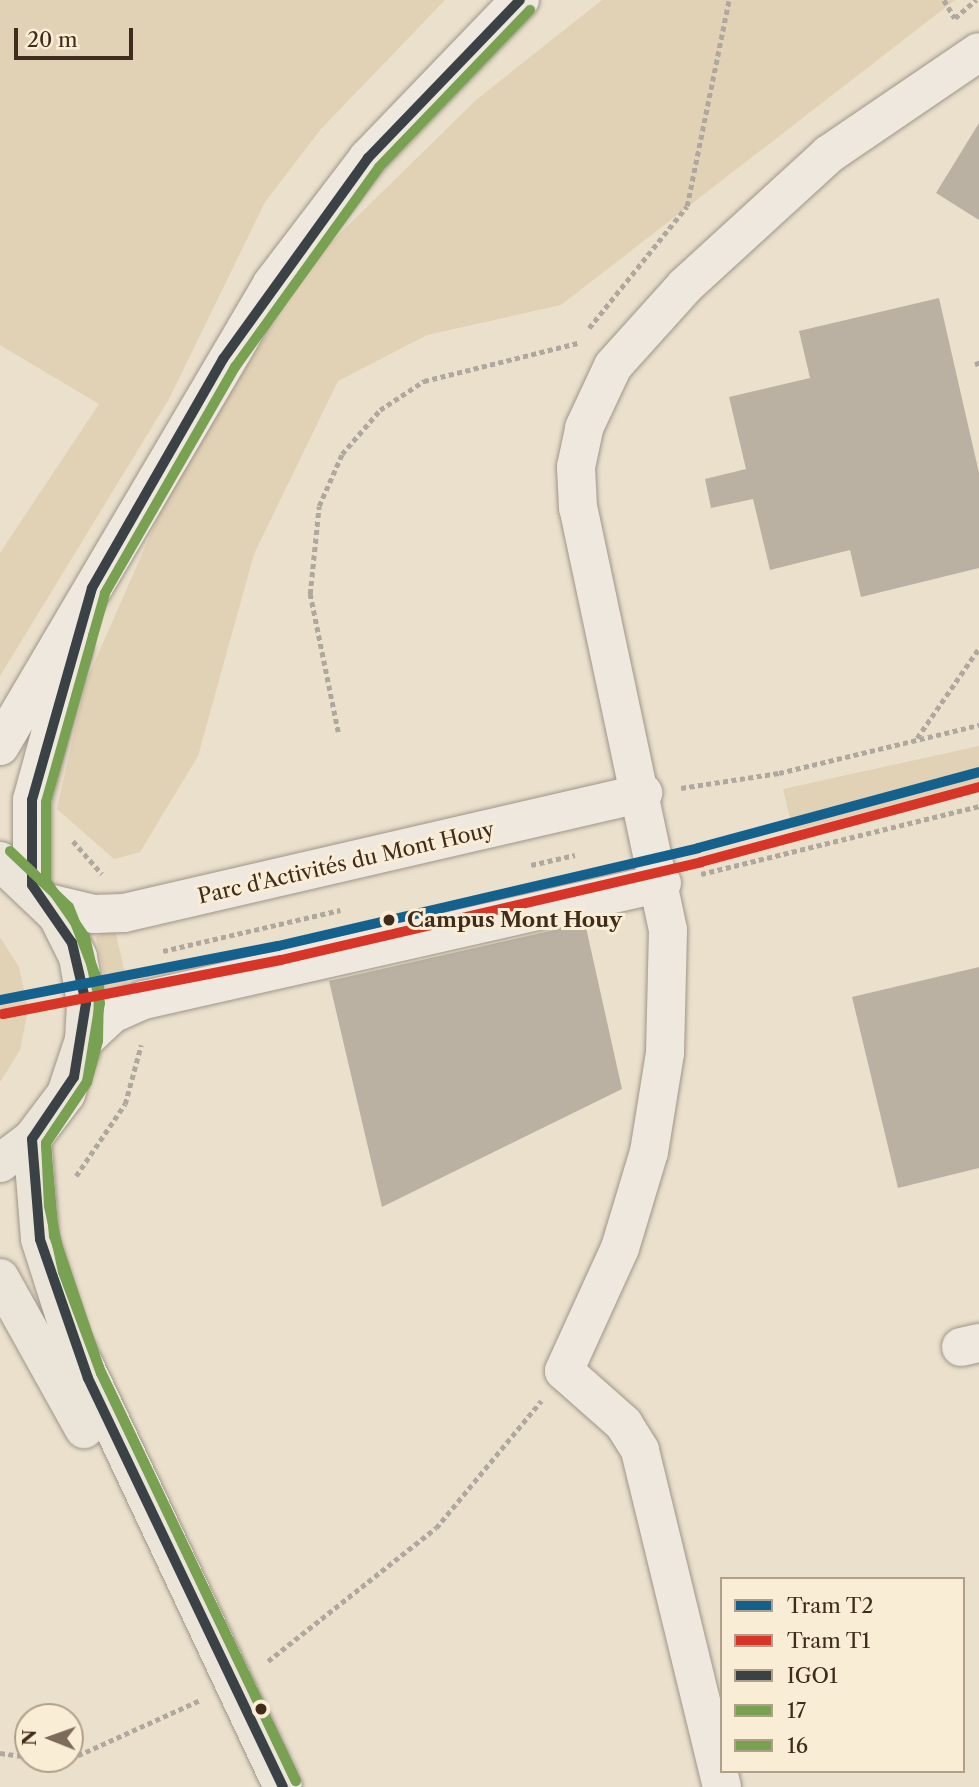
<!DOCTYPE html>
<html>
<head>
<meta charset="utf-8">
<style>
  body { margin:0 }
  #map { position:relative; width:979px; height:1787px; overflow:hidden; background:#ebe0cc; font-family:"Libre Caslon Text",serif }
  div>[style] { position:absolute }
  .green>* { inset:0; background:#e1d1b5 }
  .building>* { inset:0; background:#bab1a2 }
  .path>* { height:4.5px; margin-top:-2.25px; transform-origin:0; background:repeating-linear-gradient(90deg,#afa89f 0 5px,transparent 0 8.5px) }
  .roads { filter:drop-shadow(0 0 2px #9f9689) drop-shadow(0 0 2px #9f9689) }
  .minor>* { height:38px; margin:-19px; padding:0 19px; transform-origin:19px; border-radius:19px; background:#eee8de }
  .secondary>* { height:38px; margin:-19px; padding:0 19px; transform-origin:19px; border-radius:19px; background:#eee8de }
  .primary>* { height:38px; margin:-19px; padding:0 19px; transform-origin:19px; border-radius:19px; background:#eae4d9 }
  .bus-1>* { height:10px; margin:-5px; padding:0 5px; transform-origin:5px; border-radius:5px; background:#3b4245 }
  .bus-2>* { height:10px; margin:-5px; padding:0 5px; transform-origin:5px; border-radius:5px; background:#78a152 }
  .bus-3>* { height:10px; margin:-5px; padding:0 5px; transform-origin:5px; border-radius:5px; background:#78a152 }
  .tram-1>* { height:10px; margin:-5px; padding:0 5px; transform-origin:5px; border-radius:5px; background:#15618e }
  .tram-2>* { height:10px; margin:-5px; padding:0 5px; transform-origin:5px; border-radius:5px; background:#d73527 }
  .dots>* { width:19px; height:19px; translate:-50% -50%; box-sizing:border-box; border:4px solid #faedd5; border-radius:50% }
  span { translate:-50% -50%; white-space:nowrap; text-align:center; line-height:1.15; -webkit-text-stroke:6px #faedd5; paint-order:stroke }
  .street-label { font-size:21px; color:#402c1c }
  .stop-label { font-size:21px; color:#402c1c; font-weight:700 }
  .left { translate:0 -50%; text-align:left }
  .legend { position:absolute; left:720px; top:1577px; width:245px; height:196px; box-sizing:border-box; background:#faedd5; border:2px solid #b0a08b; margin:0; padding:9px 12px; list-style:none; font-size:21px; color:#402c1c }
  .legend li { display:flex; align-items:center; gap:14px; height:35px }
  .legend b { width:35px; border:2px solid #b0a08b }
  .north { position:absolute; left:14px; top:1703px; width:70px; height:70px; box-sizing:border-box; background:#faedd5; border:2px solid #b0a08b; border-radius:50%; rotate:271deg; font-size:19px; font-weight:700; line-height:28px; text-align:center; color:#402c1c }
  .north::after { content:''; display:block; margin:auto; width:24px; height:32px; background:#7c6b5a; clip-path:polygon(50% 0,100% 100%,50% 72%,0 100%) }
  .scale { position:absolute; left:14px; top:28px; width:119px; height:32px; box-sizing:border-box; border:4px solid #402c1c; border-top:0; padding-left:9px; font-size:21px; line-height:24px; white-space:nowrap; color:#402c1c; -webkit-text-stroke:5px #faedd5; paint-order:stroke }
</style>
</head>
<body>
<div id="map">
  <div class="green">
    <div style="clip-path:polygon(0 0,445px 0,321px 129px,265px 202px,169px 399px,0 676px,0 553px,99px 404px,0 345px)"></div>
    <div style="clip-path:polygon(602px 0,955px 0,561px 305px,427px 335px,338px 381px,254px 554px,198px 756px,140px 852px,114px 859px,57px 809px,85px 684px,174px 481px,316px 257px,476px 100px)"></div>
    <div style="clip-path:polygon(979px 746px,979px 782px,793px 831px,783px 789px)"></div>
    <div style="clip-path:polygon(114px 926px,130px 995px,109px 999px,96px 937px)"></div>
    <div style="clip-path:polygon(0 937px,19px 967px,28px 1009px,20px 1050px,0 1082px)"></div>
  </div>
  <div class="building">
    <div style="clip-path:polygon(979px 123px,979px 220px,936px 193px)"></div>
    <div style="clip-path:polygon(939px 298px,979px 473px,979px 568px,861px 597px,850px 550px,770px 570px,753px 499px,711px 508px,705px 479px,746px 469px,729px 397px,810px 378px,799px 331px)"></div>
    <div style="clip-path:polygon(585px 923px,622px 1089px,382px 1207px,329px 981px)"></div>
    <div style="clip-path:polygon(979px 967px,979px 1168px,898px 1188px,852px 997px)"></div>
  </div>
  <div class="path">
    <div style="left:944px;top:0;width:21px;rotate:59deg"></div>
    <div style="left:955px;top:18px;width:28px;rotate:-41deg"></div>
    <div style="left:589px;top:328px;width:156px;rotate:-51.2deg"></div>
    <div style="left:687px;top:206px;width:210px;rotate:-78.5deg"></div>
    <div style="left:977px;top:361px;width:8px;rotate:76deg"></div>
    <div style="left:338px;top:732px;width:141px;rotate:-101.5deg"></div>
    <div style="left:310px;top:594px;width:88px;rotate:-84.2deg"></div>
    <div style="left:319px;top:506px;width:57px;rotate:-66.1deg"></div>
    <div style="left:342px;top:454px;width:58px;rotate:-49.2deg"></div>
    <div style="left:380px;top:410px;width:53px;rotate:-33.4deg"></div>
    <div style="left:424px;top:381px;width:158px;rotate:-13.9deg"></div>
    <div style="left:917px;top:738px;width:109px;rotate:-55.4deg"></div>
    <div style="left:681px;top:788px;width:99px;rotate:-8.7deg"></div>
    <div style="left:779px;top:773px;width:206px;rotate:-13.5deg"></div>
    <div style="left:73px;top:841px;width:44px;rotate:48.7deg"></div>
    <div style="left:531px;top:865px;width:45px;rotate:-12.8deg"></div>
    <div style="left:701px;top:874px;width:286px;rotate:-13.7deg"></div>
    <div style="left:163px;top:951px;width:182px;rotate:-13deg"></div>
    <div style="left:76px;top:1176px;width:87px;rotate:-55.8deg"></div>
    <div style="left:125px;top:1104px;width:61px;rotate:-74.8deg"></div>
    <div style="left:268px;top:1661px;width:214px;rotate:-38.4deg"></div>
    <div style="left:436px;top:1528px;width:165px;rotate:-50.4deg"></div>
    <div style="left:0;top:1753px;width:28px;rotate:8deg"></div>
    <div style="left:41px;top:1759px;width:29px"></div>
    <div style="left:70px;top:1759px;width:143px;rotate:-24.4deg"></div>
  </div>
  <div class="roads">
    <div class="minor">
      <div style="left:48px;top:903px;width:47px;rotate:13.4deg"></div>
      <div style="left:94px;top:914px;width:30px;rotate:-2deg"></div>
      <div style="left:124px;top:913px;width:533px;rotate:-13.02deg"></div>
      <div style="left:84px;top:1040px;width:38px;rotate:-43deg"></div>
      <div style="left:112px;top:1014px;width:35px;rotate:-24deg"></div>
      <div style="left:144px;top:1000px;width:531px;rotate:-12.73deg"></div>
      <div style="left:961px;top:1347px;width:18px;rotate:-13deg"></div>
      <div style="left:722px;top:1787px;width:347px;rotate:-103.7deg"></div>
      <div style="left:640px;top:1450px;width:31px;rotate:-122deg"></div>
      <div style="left:624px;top:1424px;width:80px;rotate:-138.5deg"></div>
      <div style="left:564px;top:1371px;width:135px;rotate:-65.5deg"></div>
      <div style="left:620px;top:1248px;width:100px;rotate:-73.2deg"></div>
      <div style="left:649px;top:1152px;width:100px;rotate:-80.8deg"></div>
      <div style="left:665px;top:1053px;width:123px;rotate:-88.6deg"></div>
      <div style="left:668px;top:930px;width:431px;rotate:-102deg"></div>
      <div style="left:578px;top:508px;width:41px;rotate:-92.8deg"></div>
      <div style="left:576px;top:467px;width:40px;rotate:-78deg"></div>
      <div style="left:584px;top:428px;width:68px;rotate:-64.9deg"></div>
      <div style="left:613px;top:366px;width:108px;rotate:-48deg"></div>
      <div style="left:685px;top:286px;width:195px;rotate:-42.5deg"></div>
      <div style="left:829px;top:154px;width:181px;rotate:-34.2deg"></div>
    </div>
    <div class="secondary">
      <div style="left:0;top:746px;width:536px;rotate:-59.51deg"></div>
      <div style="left:272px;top:284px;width:158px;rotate:-52.7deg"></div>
      <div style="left:368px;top:158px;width:219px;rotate:-46.1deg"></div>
      <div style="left:32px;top:885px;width:85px;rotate:-90deg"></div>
      <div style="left:32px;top:800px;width:158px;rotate:-74.6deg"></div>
    </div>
    <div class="primary">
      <div style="left:0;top:861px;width:79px;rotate:43.5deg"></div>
      <div style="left:57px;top:915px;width:47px;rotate:63.4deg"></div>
      <div style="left:78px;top:957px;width:47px;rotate:80.1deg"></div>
      <div style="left:86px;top:1003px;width:37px;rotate:93deg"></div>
      <div style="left:84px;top:1040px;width:57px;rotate:108.4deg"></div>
      <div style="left:66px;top:1094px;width:56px;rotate:127.1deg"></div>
      <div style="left:32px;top:1139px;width:40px;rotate:143deg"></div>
      <div style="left:32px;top:1139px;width:100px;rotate:85.4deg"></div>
      <div style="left:40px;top:1239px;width:105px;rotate:72.3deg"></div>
      <div style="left:72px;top:1339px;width:495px;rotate:64.8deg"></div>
      <div style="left:0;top:1278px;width:173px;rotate:60.9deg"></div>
    </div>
  </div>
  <div class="bus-1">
    <div style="left:283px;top:1787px;width:453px;rotate:-115.5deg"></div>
    <div style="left:88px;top:1378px;width:147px;rotate:-109.1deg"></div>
    <div style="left:40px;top:1239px;width:100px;rotate:-94.6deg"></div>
    <div style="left:32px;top:1139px;width:75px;rotate:-55.9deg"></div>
    <div style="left:74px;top:1077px;width:75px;rotate:-80.8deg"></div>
    <div style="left:86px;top:1003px;width:62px;rotate:-103.1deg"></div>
    <div style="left:72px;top:943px;width:70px;rotate:-124.6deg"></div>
    <div style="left:32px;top:885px;width:85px;rotate:-90deg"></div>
    <div style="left:32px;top:800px;width:220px;rotate:-74.2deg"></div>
    <div style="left:92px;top:588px;width:264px;rotate:-60.2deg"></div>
    <div style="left:223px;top:359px;width:248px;rotate:-54.2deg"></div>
    <div style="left:368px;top:158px;width:219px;rotate:-46.1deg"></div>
  </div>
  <div class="bus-2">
    <div style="left:296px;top:1781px;width:452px;rotate:-115.5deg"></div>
    <div style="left:101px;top:1373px;width:145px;rotate:-108.9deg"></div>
    <div style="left:54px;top:1236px;width:93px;rotate:-94.9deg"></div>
    <div style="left:46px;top:1143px;width:73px;rotate:-56.1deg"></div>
    <div style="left:87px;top:1082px;width:80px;rotate:-80.7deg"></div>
    <div style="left:100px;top:1003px;width:68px;rotate:-102.8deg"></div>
    <div style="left:85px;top:937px;width:68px;rotate:-124.9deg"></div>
    <div style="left:46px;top:881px;width:79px;rotate:-90deg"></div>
    <div style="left:46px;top:802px;width:217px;rotate:-74.2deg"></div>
    <div style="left:105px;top:593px;width:261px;rotate:-60.1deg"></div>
    <div style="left:235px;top:367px;width:246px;rotate:-54.2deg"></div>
    <div style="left:379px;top:167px;width:218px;rotate:-46.1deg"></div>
  </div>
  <div class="bus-3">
    <div style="left:10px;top:851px;width:81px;rotate:43.5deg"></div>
    <div style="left:69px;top:907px;width:83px;rotate:68.7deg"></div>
    <div style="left:99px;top:984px;width:57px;rotate:91deg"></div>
    <div style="left:98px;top:1041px;width:42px;rotate:105deg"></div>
    <div style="left:87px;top:1082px;width:73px;rotate:123.9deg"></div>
    <div style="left:46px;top:1143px;width:63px;rotate:87.3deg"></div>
    <div style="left:49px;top:1206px;width:67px;rotate:78deg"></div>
    <div style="left:63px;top:1272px;width:108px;rotate:69.4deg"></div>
    <div style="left:101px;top:1373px;width:452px;rotate:64.5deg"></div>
  </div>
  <div class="tram-1">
    <div style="left:0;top:1000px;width:283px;rotate:-11deg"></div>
    <div style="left:278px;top:946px;width:431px;rotate:-13.1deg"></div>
    <div style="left:698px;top:848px;width:291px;rotate:-15.1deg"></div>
  </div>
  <div class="tram-2">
    <div style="left:3px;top:1014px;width:283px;rotate:-11deg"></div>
    <div style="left:281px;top:960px;width:431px;rotate:-13.1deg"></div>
    <div style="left:701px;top:862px;width:288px;rotate:-15.1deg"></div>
  </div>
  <div class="dots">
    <div style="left:389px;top:920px;background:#402c1c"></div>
    <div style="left:261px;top:1709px;background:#402c1c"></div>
  </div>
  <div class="street-label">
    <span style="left:346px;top:863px;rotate:-13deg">Parc d'Activités du Mont Houy</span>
  </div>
  <div class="stop-label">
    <span class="left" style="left:407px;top:920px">Campus Mont Houy</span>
  </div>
  <ul class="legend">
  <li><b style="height:9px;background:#15618e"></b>Tram T2</li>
  <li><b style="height:9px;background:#d73527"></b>Tram T1</li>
  <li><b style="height:9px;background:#3b4245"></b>IGO1</li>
  <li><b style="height:9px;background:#78a152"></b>17</li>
  <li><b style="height:9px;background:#78a152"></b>16</li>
  </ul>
  <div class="north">N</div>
  <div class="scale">20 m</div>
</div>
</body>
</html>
